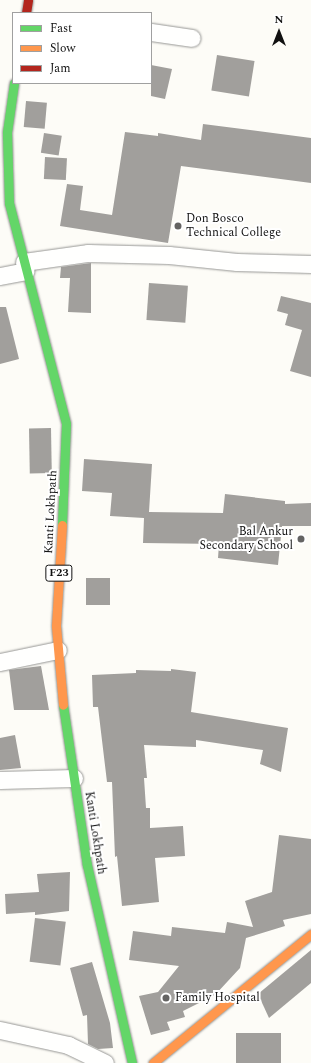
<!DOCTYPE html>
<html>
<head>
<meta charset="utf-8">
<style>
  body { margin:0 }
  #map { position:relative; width:311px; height:1063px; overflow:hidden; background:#fdfcf7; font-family:Spectral,serif }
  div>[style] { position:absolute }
  .building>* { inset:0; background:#a19f9c; transform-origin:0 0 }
  .roads { filter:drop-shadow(0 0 1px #979795) drop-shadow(0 0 1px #979795) }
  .street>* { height:17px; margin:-8.5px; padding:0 8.5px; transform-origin:8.5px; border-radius:8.5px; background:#fffffe }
  .fast>* { height:9px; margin:-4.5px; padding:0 4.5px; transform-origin:4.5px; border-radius:4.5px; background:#63d668 }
  .slow>* { height:9px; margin:-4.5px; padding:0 4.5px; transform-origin:4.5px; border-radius:4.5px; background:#ff974d }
  .jam>* { height:9px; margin:-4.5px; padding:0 4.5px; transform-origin:4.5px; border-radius:4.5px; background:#b3261e }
  .dots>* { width:11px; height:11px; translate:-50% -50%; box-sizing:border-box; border:2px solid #fff; border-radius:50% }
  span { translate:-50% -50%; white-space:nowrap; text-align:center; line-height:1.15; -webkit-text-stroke:4px #fff; paint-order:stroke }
  .shield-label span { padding:1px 3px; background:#fff; border:1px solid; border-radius:3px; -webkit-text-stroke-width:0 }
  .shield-label { font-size:11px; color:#111; font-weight:700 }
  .poi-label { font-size:12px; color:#111 }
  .left { translate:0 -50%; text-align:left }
  .right { translate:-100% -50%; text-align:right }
  .street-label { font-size:12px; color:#111 }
  .legend { position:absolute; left:12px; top:12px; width:140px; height:72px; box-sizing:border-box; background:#fff; border:1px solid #a0a0a0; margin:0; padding:5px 7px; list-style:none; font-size:12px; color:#111 }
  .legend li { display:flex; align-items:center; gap:8px; height:20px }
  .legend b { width:20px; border:1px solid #a0a0a0 }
  .north { position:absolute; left:259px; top:12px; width:40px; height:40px; -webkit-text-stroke:3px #fff; paint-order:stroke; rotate:0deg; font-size:11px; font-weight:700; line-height:16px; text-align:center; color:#111 }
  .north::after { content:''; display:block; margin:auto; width:14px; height:18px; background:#111; clip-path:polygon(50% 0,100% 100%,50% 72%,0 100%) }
</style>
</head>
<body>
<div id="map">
  <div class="building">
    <div style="left:217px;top:55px;width:38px;height:36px;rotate:9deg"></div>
    <div style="clip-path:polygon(151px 65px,172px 69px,165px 99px,151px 96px)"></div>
    <div style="left:26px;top:101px;width:21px;height:26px;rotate:5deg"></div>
    <div style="clip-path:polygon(203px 124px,311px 138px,311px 183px,181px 166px,168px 243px,60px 226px,67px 184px,83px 186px,80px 210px,112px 215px,125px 132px,158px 136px,158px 133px,201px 140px)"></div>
    <div style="left:44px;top:133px;width:18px;height:20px;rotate:9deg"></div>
    <div style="left:45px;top:157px;width:22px;height:22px;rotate:3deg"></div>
    <div style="clip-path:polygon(91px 263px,91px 313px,68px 312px,70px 278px,60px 278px,61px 267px)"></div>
    <div style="left:149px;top:283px;width:39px;height:37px;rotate:4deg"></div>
    <div style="clip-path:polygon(281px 296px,311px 303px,311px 377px,290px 371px,302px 330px,285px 325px,288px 314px,277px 311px)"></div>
    <div style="clip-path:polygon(0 307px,6px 307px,19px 359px,0 364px)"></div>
    <div style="left:51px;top:428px;width:45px;height:22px;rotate:89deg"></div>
    <div style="clip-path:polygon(84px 459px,152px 464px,149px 512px,223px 513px,225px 494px,285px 501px,285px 504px,311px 503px,311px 526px,282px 526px,278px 565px,218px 558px,219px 544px,143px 543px,144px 518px,110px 516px,112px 493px,82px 491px)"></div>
    <div style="left:86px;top:578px;width:24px;height:27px"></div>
    <div style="clip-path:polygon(41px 666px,49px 710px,14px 710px,9px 670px)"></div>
    <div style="clip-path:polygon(171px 669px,196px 672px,191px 712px,288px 728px,281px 772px,260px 764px,263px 750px,196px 740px,196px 747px,144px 745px,147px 778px,144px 778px,146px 808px,150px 808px,150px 828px,183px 826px,185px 856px,155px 858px,159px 902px,122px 906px,117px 856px,115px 857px,112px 782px,107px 782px,98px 707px,93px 707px,92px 675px,136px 673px,136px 670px,171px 671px)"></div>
    <div style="clip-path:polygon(15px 735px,21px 768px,0 770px,0 738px)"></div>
    <div style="clip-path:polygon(279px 835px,311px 839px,311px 914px,283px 920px,285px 926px,246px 938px,240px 968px,215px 995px,183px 1011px,185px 1017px,167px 1022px,170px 1030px,151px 1035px,139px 996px,158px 992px,179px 966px,129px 960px,133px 931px,171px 936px,172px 927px,225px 933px,227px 922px,253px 927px,245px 901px,272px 892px)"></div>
    <div style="clip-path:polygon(70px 872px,69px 911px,35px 915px,35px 912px,6px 914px,5px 894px,39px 892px,37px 874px)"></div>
    <div style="left:35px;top:918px;width:31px;height:44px;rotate:7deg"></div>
    <div style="clip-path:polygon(311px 950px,311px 983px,269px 1018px,258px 994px)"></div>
    <div style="clip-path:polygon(92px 962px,110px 1023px,113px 1048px,98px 1049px,88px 1044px,87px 1015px,83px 1016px,70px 968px)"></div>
    <div style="left:236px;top:1033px;width:45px;height:30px"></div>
  </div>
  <div class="roads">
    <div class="street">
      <div style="left:151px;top:32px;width:41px;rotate:8.3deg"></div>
      <div style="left:24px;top:262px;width:65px;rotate:-8deg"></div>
      <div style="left:88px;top:253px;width:81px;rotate:1.4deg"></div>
      <div style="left:169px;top:255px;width:68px;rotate:5.9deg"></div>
      <div style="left:237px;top:262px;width:74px;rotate:1.5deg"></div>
      <div style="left:0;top:276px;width:26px;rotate:-11deg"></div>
      <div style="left:0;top:662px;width:59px;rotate:-11.7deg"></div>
      <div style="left:0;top:780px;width:74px;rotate:-1.5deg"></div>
      <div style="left:0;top:1030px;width:70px;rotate:12.4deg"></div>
      <div style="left:68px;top:1045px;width:41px;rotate:25.9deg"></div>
    </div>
    <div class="fast">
      <div style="left:14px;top:83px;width:49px;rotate:98.1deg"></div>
      <div style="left:7px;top:132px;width:71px;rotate:88.4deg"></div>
      <div style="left:9px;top:203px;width:228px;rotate:75.5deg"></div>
      <div style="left:66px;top:424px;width:101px;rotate:92.3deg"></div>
      <div style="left:63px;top:705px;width:162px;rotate:81.5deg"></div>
      <div style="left:87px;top:865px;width:203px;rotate:77.2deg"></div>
    </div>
    <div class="slow">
      <div style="left:62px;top:525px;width:101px;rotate:93.4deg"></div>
      <div style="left:56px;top:626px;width:79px;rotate:84.9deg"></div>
      <div style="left:153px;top:1063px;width:204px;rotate:-39.2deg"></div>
    </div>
    <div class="jam">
      <div style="left:26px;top:13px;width:13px;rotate:-81deg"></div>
    </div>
  </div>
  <div class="dots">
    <div style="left:178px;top:226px;background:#646362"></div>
    <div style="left:301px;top:539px;background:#646362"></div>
    <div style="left:166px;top:998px;background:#646362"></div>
  </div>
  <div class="shield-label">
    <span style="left:59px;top:573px">F23</span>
  </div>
  <div class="poi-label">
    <span class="left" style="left:186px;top:226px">Don Bosco<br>Technical College</span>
    <span class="right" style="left:293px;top:539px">Bal Ankur<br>Secondary School</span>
    <span class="left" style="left:175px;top:998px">Family Hospital</span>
  </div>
  <div class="street-label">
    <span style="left:51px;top:512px;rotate:-87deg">Kanti Lokhpath</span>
    <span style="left:95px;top:833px;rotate:81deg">Kanti Lokhpath</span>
  </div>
  <ul class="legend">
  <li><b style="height:5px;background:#63d668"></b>Fast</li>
  <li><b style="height:5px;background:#ff974d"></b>Slow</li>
  <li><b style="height:5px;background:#b3261e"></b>Jam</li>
  </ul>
  <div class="north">N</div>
</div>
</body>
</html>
